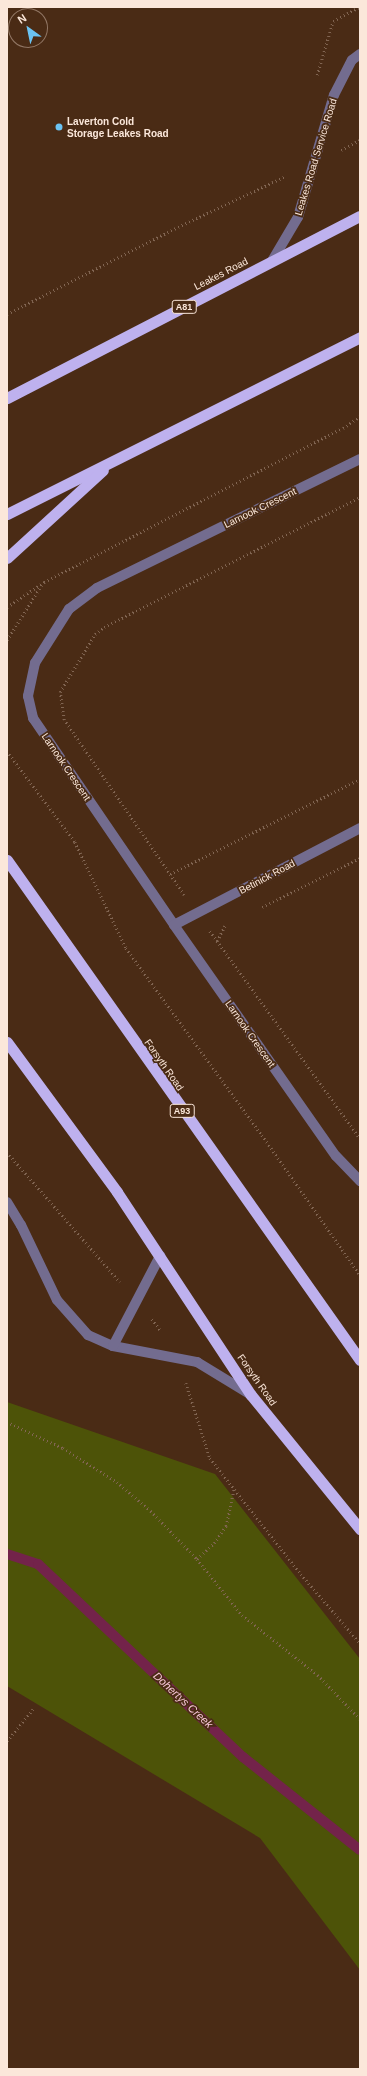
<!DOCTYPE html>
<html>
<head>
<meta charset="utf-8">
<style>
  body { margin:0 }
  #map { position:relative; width:367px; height:2076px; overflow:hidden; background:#4a2b15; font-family:Helvetica,sans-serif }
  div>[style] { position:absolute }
  .green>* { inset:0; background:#4d5308 }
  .stream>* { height:10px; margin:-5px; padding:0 5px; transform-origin:5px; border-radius:5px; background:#73234a }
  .path>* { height:2.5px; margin-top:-1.25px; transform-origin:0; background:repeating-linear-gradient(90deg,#816552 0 1px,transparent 0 4px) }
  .service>* { height:10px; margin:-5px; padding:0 5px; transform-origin:5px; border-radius:5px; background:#736c8f }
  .minor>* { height:10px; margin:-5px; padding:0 5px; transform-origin:5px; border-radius:5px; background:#736c8f }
  .trunk>* { height:11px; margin:-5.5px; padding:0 5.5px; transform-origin:5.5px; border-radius:5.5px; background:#beb1ee }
  .dots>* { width:11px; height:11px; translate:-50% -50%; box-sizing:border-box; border:2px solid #4a2b15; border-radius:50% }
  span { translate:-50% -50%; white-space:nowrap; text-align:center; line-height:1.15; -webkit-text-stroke:3.5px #4a2b15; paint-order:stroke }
  .shield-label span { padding:1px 3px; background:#4a2b15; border:1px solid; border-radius:3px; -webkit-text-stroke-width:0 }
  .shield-label { font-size:9px; color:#fbe7da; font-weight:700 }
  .poi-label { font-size:10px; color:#fbe7da; font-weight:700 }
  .left { translate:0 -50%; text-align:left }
  .street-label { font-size:10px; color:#fbe7da }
  .water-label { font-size:11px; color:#fac9db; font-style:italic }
  .frame { position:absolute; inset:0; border:8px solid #fbe7da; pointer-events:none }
  .north { position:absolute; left:8px; top:8px; width:40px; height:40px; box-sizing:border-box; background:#4a2b15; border:1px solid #917664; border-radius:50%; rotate:327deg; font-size:11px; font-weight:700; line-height:16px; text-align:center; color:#fbe7da }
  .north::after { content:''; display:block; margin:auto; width:14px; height:18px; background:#6bc3f2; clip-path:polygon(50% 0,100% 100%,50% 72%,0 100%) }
</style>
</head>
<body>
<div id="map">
  <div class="green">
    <div style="clip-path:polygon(7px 1402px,215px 1474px,360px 1659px,360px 1970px,260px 1838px,7px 1686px)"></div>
  </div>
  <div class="stream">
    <div style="left:7px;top:1554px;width:33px;rotate:18deg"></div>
    <div style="left:38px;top:1564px;width:282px;rotate:43.3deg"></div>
    <div style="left:243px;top:1757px;width:149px;rotate:38.5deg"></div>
  </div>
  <div class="path">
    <div style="left:317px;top:75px;width:56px;rotate:-73.5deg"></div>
    <div style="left:333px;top:21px;width:30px;rotate:-28deg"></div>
    <div style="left:341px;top:150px;width:21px;rotate:-28deg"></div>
    <div style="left:7px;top:314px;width:192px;rotate:-27deg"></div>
    <div style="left:178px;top:227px;width:119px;rotate:-25.3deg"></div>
    <div style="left:7px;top:607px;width:45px;rotate:-34deg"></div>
    <div style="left:44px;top:582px;width:336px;rotate:-27.3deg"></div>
    <div style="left:343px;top:428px;width:21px;rotate:-35deg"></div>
    <div style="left:7px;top:640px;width:66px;rotate:-58deg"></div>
    <div style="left:7px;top:751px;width:114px;rotate:53.2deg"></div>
    <div style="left:75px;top:842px;width:118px;rotate:64.3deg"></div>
    <div style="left:126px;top:948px;width:231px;rotate:54deg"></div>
    <div style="left:262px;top:1135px;width:171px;rotate:55deg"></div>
    <div style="left:170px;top:874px;width:212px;rotate:-26.6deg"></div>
    <div style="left:184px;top:895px;width:212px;rotate:-124.4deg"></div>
    <div style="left:64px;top:720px;width:28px;rotate:-98deg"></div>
    <div style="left:60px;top:692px;width:68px;rotate:-58.9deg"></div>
    <div style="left:95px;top:634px;width:11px;rotate:-38deg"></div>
    <div style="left:104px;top:627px;width:287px;rotate:-26.9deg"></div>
    <div style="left:262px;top:907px;width:110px;rotate:-26.6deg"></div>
    <div style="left:210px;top:931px;width:256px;rotate:54.1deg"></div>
    <div style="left:217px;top:941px;width:18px;rotate:-63deg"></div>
    <div style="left:7px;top:1152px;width:172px;rotate:49deg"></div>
    <div style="left:152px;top:1319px;width:15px;rotate:53deg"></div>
    <div style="left:186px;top:1383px;width:79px;rotate:72.3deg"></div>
    <div style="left:210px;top:1458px;width:147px;rotate:51.9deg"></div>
    <div style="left:301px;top:1574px;width:91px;rotate:49.5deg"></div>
    <div style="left:7px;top:1422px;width:62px;rotate:24.9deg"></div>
    <div style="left:63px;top:1448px;width:64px;rotate:32.2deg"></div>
    <div style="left:117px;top:1482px;width:45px;rotate:40.5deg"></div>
    <div style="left:151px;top:1511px;width:66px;rotate:46.2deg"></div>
    <div style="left:197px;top:1559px;width:72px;rotate:51.2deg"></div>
    <div style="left:242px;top:1615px;width:97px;rotate:38.3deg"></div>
    <div style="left:318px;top:1675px;width:61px;rotate:46.3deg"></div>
    <div style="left:197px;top:1559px;width:23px;rotate:-43deg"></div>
    <div style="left:214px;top:1543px;width:21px;rotate:-55deg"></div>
    <div style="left:226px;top:1526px;width:38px;rotate:-78deg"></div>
    <div style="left:7px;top:1741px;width:41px;rotate:-50.9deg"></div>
  </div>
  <div class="service">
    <div style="left:7px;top:1202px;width:27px;rotate:59deg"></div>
    <div style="left:21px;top:1225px;width:83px;rotate:64.4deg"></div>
    <div style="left:57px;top:1300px;width:47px;rotate:48.5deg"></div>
    <div style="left:88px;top:1335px;width:27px;rotate:24deg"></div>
    <div style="left:113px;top:1346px;width:86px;rotate:10.8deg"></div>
    <div style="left:197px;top:1362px;width:63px;rotate:31.4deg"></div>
    <div style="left:113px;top:1346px;width:102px;rotate:-62.4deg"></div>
  </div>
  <div class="minor">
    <div style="left:272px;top:261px;width:51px;rotate:-59.4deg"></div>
    <div style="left:298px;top:217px;width:127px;rotate:-73.6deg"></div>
    <div style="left:334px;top:95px;width:39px;rotate:-63deg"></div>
    <div style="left:352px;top:60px;width:10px;rotate:-37deg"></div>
    <div style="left:360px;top:459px;width:293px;rotate:153.9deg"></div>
    <div style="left:97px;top:588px;width:35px;rotate:143deg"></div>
    <div style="left:69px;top:609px;width:64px;rotate:122.2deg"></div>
    <div style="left:35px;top:663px;width:34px;rotate:102deg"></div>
    <div style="left:28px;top:696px;width:23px;rotate:77deg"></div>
    <div style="left:33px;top:718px;width:250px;rotate:55.7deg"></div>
    <div style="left:174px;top:925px;width:282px;rotate:55deg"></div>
    <div style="left:336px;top:1156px;width:35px;rotate:46deg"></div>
    <div style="left:174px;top:925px;width:210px;rotate:-27.5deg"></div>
  </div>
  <div class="trunk">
    <div style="left:7px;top:398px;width:397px;rotate:-27.3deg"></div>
    <div style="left:7px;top:514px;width:395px;rotate:-26.6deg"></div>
    <div style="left:7px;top:558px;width:130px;rotate:-42.5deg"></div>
    <div style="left:7px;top:860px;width:612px;rotate:54.78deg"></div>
    <div style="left:7px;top:1042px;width:186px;rotate:53.7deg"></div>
    <div style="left:117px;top:1192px;width:243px;rotate:56.6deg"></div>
    <div style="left:251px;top:1395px;width:173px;rotate:50.9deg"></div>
  </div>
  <div class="dots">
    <div style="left:59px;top:127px;background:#6bc3f2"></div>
  </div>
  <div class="shield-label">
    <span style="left:184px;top:307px">A81</span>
    <span style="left:182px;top:1111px">A93</span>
  </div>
  <div class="poi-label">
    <span class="left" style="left:67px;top:127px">Laverton Cold<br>Storage Leakes Road</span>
  </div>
  <div class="street-label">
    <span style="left:316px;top:157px;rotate:-73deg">Leakes Road Service Road</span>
    <span style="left:221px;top:274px;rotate:-27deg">Leakes Road</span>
    <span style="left:260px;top:508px;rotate:-26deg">Larnook Crescent</span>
    <span style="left:66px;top:767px;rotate:56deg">Larnook Crescent</span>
    <span style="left:267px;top:877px;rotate:-28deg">Betinick Road</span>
    <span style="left:250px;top:1034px;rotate:55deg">Larnook Crescent</span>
    <span style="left:164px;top:1065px;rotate:55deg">Forsyth Road</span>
    <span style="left:257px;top:1380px;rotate:55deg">Forsyth Road</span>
  </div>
  <div class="water-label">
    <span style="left:183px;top:1700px;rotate:43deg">Dohertys Creek</span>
  </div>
  <div class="frame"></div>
  <div class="north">N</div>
</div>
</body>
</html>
